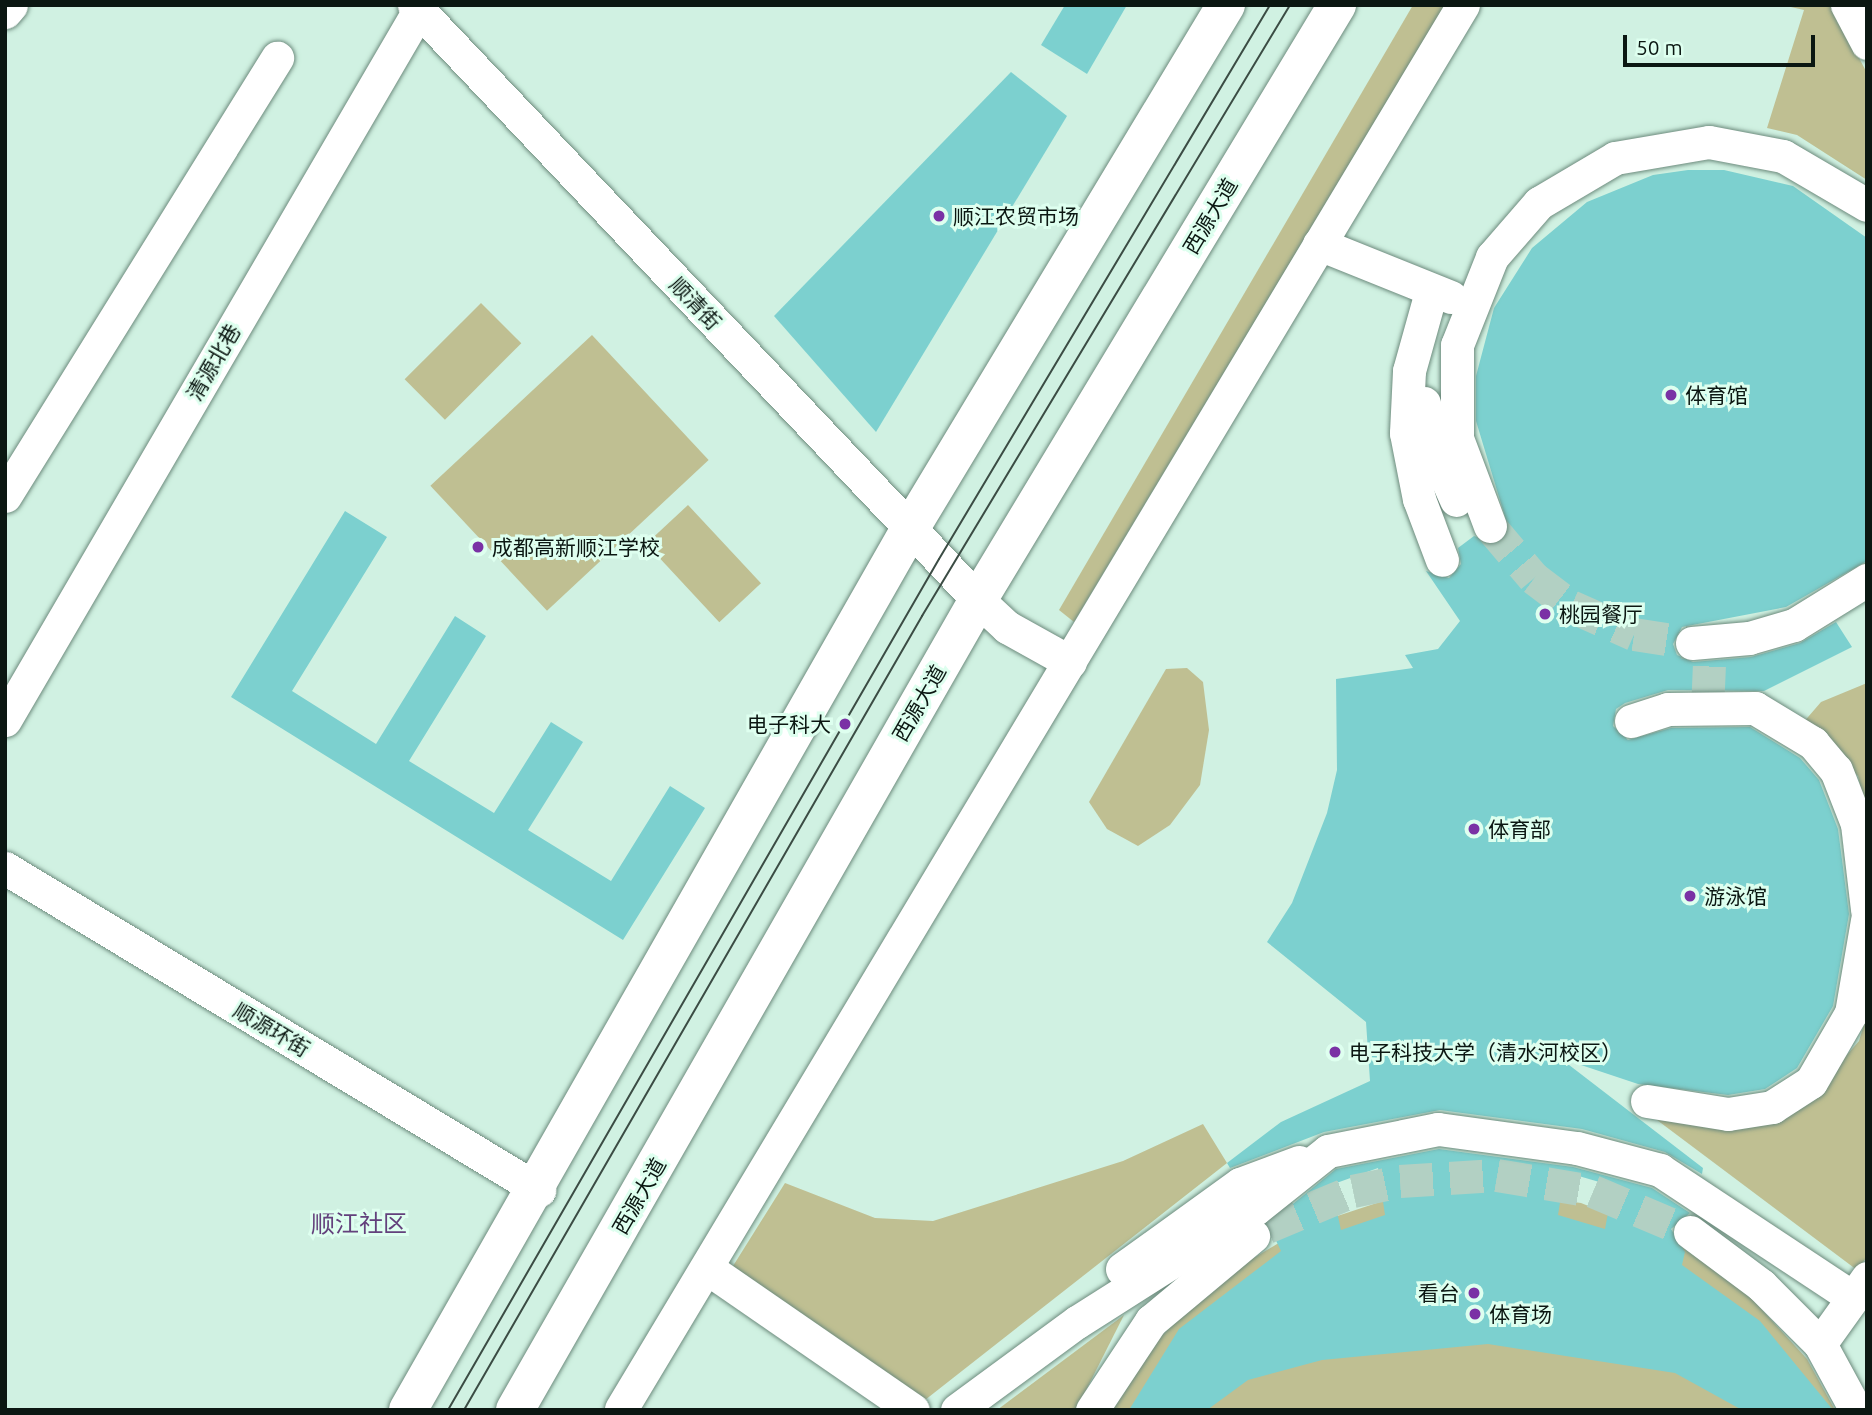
<!DOCTYPE html>
<html>
<head>
<meta charset="utf-8">
<style>
  body { margin:0 }
  #map { position:relative; width:1872px; height:1415px; overflow:hidden; background:#d0f1e2; font-family:Ubuntu,"Noto Sans SC",sans-serif }
  div>[style] { position:absolute }
  .green>* { inset:0; background:#bfbf92; transform-origin:0 0 }
  .building>* { inset:0; background:#7cd0cf }
  .minor-tunnel>* { height:33px; margin-top:-16.5px; transform-origin:0; background:repeating-linear-gradient(90deg,#b2d0c3 0 33px,transparent 0 50px) }
  .roads { filter:drop-shadow(0 0 2px #6d8b7d) drop-shadow(0 0 2px #6d8b7d) }
  .minor>* { height:33px; margin:-16.5px; padding:0 16.5px; transform-origin:16.5px; border-radius:16.5px; background:#fff }
  .major>* { height:38px; margin:-19px; padding:0 19px; transform-origin:19px; border-radius:19px; background:#fff }
  .tram>* { height:2px; margin:-1px; padding:0 1px; transform-origin:1px; border-radius:1px; background:#3b4c44 }
  .dots>* { width:19px; height:19px; translate:-50% -50%; box-sizing:border-box; border:4px solid #deffef; border-radius:50% }
  span { translate:-50% -50%; white-space:nowrap; text-align:center; line-height:1.15; -webkit-text-stroke:6px #deffef; paint-order:stroke }
  .poi-label { font-size:21px; color:#0b1712 }
  .left { translate:0 -50%; text-align:left }
  .right { translate:-100% -50%; text-align:right }
  .street-label { font-size:21px; color:#0b1712 }
  .quarter-label { font-size:24px; color:#63417c }
  .frame { position:absolute; inset:0; border:7px solid #0b1712; pointer-events:none }
  .scale { position:absolute; left:1623px; top:35px; width:192px; height:32px; box-sizing:border-box; border:4px solid #0b1712; border-top:0; padding-left:9px; font-size:21px; line-height:24px; white-space:nowrap; color:#0b1712; -webkit-text-stroke:5px #deffef; paint-order:stroke }
</style>
</head>
<body>
<div id="map">
  <div class="green">
    <div style="clip-path:polygon(1413px 5px,1445px 5px,1074px 622px,1059px 610px)"></div>
    <div style="clip-path:polygon(1782px 5px,1831px 5px,1867px 73px,1867px 180px,1797px 135px,1767px 128px,1804px 10px)"></div>
    <div style="left:481px;top:303px;width:57px;height:108px;rotate:45deg"></div>
    <div style="left:592px;top:335px;width:171px;height:221px;rotate:47deg"></div>
    <div style="left:688px;top:505px;width:107px;height:57px;rotate:47deg"></div>
    <div style="clip-path:polygon(1187px 668px,1203px 682px,1209px 730px,1200px 785px,1170px 825px,1138px 846px,1107px 829px,1089px 802px,1166px 669px)"></div>
    <div style="clip-path:polygon(1867px 683px,1867px 818px,1858px 776px,1802px 724px,1821px 702px)"></div>
    <div style="clip-path:polygon(1867px 1014px,1867px 1257px,1857px 1270px,1657px 1120px,1679px 1122px,1813px 1094px,1859px 1041px)"></div>
    <div style="clip-path:polygon(1203px 1124px,1227px 1163px,925px 1400px,733px 1266px,785px 1183px,875px 1218px,933px 1221px,1123px 1161px)"></div>
    <div style="clip-path:polygon(1488px 1190px,1581px 1203px,1667px 1237px,1744px 1290px,1807px 1359px,1835px 1410px,1113px 1410px,1159px 1338px,1227px 1274px,1307px 1226px,1395px 1197px)"></div>
    <div style="clip-path:polygon(1124px 1315px,1076px 1410px,997px 1410px)"></div>
  </div>
  <div class="building">
    <div style="clip-path:polygon(1065px 5px,1127px 5px,1087px 74px,1041px 45px)"></div>
    <div style="clip-path:polygon(1011px 72px,1067px 116px,876px 432px,774px 316px)"></div>
    <div style="clip-path:polygon(1688px 170px,1724px 170px,1793px 186px,1867px 238px,1867px 561px,1786px 607px,1682px 627px,1673px 644px,1677px 655px,1693px 662px,1751px 657px,1800px 643px,1836px 622px,1852px 647px,1764px 691px,1668px 690px,1625px 703px,1616px 709px,1613px 726px,1628px 740px,1671px 728px,1750px 727px,1800px 758px,1819px 780px,1838px 829px,1849px 914px,1833px 1006px,1797px 1068px,1765px 1089px,1728px 1095px,1638px 1084px,1560px 1058px,1703px 1168px,1702px 1174px,1665px 1152px,1582px 1129px,1440px 1110px,1324px 1132px,1230px 1168px,1227px 1163px,1281px 1122px,1370px 1081px,1366px 1022px,1267px 942px,1292px 903px,1327px 813px,1337px 770px,1336px 679px,1413px 668px,1405px 655px,1438px 649px,1460px 621px,1426px 571px,1449px 578px,1461px 564px,1458px 548px,1474px 536px,1496px 544px,1509px 530px,1476px 421px,1476px 376px,1494px 308px,1532px 248px,1587px 202px,1653px 175px)"></div>
    <div style="clip-path:polygon(345px 511px,387px 537px,292px 691px,376px 744px,455px 616px,486px 636px,409px 761px,494px 813px,551px 722px,583px 742px,528px 830px,611px 881px,670px 786px,705px 808px,623px 940px,231px 697px)"></div>
    <div style="clip-path:polygon(evenodd,1439px 1149px,1573px 1167px,1652px 1188px,1690px 1213px,1671px 1229px,1685px 1252px,1682px 1265px,1760px 1321px,1833px 1410px,1742px 1410px,1675px 1373px,1488px 1344px,1322px 1360px,1248px 1380px,1207px 1410px,1129px 1410px,1179px 1329px,1281px 1251px,1268px 1224px,1336px 1169px,1439px 1149px,1378px 1168px,1385px 1215px,1341px 1230px,1331px 1185px,1378px 1168px,1439px 1149px,1565px 1172px,1613px 1186px,1605px 1229px,1558px 1215px,1565px 1172px)"></div>
  </div>
  <div class="minor-tunnel">
    <div style="left:1490px;top:526px;width:68px;rotate:49.8deg"></div>
    <div style="left:1534px;top:578px;width:46px;rotate:37.1deg"></div>
    <div style="left:1571px;top:606px;width:69px;rotate:24deg"></div>
    <div style="left:1634px;top:634px;width:59px;rotate:8.8deg"></div>
    <div style="left:1708px;top:699px;width:48px;rotate:-87.6deg"></div>
    <div style="left:1267px;top:1227px;width:93px;rotate:-22.7deg"></div>
    <div style="left:1353px;top:1191px;width:48px;rotate:-12deg"></div>
    <div style="left:1400px;top:1181px;width:97px;rotate:-3.5deg"></div>
    <div style="left:1497px;top:1175px;width:97px;rotate:9.5deg"></div>
    <div style="left:1593px;top:1191px;width:105px;rotate:22.9deg"></div>
  </div>
  <div class="roads">
    <div class="minor">
      <div style="left:414px;top:5px;width:820px;rotate:46.53deg"></div>
      <div style="left:978px;top:600px;width:40px;rotate:43deg"></div>
      <div style="left:1007px;top:627px;width:72px;rotate:29.1deg"></div>
      <div style="left:1847px;top:5px;width:43px;rotate:62.2deg"></div>
      <div style="left:5px;top:12px;width:9px;rotate:-49deg"></div>
      <div style="left:1319px;top:244px;width:142px;rotate:21.9deg"></div>
      <div style="left:1431px;top:292px;width:82px;rotate:105.6deg"></div>
      <div style="left:1409px;top:371px;width:62px;rotate:92.8deg"></div>
      <div style="left:1406px;top:433px;width:67px;rotate:78.9deg"></div>
      <div style="left:1419px;top:499px;width:65px;rotate:69.3deg"></div>
      <div style="left:1424px;top:403px;width:44px;rotate:79.5deg"></div>
      <div style="left:1432px;top:446px;width:59px;rotate:66deg"></div>
      <div style="left:5px;top:496px;width:516px;rotate:-58.16deg"></div>
      <div style="left:1490px;top:526px;width:94px;rotate:-110.6deg"></div>
      <div style="left:1457px;top:438px;width:93px;rotate:-90deg"></div>
      <div style="left:1457px;top:345px;width:95px;rotate:-68.3deg"></div>
      <div style="left:1492px;top:257px;width:72px;rotate:-49deg"></div>
      <div style="left:1539px;top:203px;width:88px;rotate:-30.6deg"></div>
      <div style="left:1615px;top:158px;width:95px;rotate:-9.7deg"></div>
      <div style="left:1709px;top:142px;width:75px;rotate:10.7deg"></div>
      <div style="left:1783px;top:156px;width:97px;rotate:30.3deg"></div>
      <div style="left:1692px;top:643px;width:57px;rotate:-5deg"></div>
      <div style="left:1749px;top:638px;width:47px;rotate:-16.1deg"></div>
      <div style="left:1794px;top:625px;width:86px;rotate:-31.7deg"></div>
      <div style="left:5px;top:720px;width:828px;rotate:-59.75deg"></div>
      <div style="left:1631px;top:721px;width:39px;rotate:-18deg"></div>
      <div style="left:1668px;top:709px;width:87px;rotate:-0.7deg"></div>
      <div style="left:1755px;top:708px;width:68px;rotate:31.1deg"></div>
      <div style="left:1813px;top:743px;width:35px;rotate:50deg"></div>
      <div style="left:1836px;top:770px;width:58px;rotate:68.7deg"></div>
      <div style="left:1857px;top:824px;width:86px;rotate:83.3deg"></div>
      <div style="left:5px;top:868px;width:624px;rotate:31.09deg"></div>
      <div style="left:1647px;top:1101px;width:82px;rotate:9.1deg"></div>
      <div style="left:1728px;top:1114px;width:45px;rotate:-9deg"></div>
      <div style="left:1772px;top:1107px;width:46px;rotate:-32.7deg"></div>
      <div style="left:1811px;top:1082px;width:80px;rotate:-59.9deg"></div>
      <div style="left:1851px;top:1013px;width:94px;rotate:-80.2deg"></div>
      <div style="left:1690px;top:1232px;width:89px;rotate:36.7deg"></div>
      <div style="left:1761px;top:1285px;width:83px;rotate:45deg"></div>
      <div style="left:1820px;top:1344px;width:75px;rotate:61.4deg"></div>
      <div style="left:707px;top:1268px;width:250px;rotate:34.6deg"></div>
      <div style="left:1122px;top:1269px;width:145px;rotate:-35.8deg"></div>
      <div style="left:1240px;top:1184px;width:63px;rotate:-20.4deg"></div>
      <div style="left:1820px;top:1344px;width:81px;rotate:-54.5deg"></div>
      <div style="left:621px;top:1409px;width:1637px;rotate:-59.05deg"></div>
      <div style="left:957px;top:1410px;width:149px;rotate:-36.3deg"></div>
      <div style="left:1077px;top:1322px;width:211px;rotate:-32.4deg"></div>
      <div style="left:1255px;top:1209px;width:93px;rotate:-38.5deg"></div>
      <div style="left:1328px;top:1151px;width:112px;rotate:-11.3deg"></div>
      <div style="left:1438px;top:1129px;width:140px;rotate:7.8deg"></div>
      <div style="left:1577px;top:1148px;width:86px;rotate:14.8deg"></div>
      <div style="left:1660px;top:1170px;width:230px;rotate:33.5deg"></div>
      <div style="left:1092px;top:1410px;width:107px;rotate:-56.5deg"></div>
      <div style="left:1151px;top:1321px;width:133px;rotate:-39.8deg"></div>
    </div>
    <div class="major">
      <div style="left:408px;top:1410px;width:1014px;rotate:-60.33deg"></div>
      <div style="left:910px;top:529px;width:612px;rotate:-58.91deg"></div>
      <div style="left:515px;top:1410px;width:933px;rotate:-60.25deg"></div>
      <div style="left:978px;top:600px;width:695px;rotate:-58.89deg"></div>
    </div>
  </div>
  <div class="tram">
    <div style="left:448px;top:1410px;width:982px;rotate:-60.02deg"></div>
    <div style="left:939px;top:559px;width:645px;rotate:-59.14deg"></div>
    <div style="left:464px;top:1410px;width:917px;rotate:-60.02deg"></div>
    <div style="left:922px;top:616px;width:713px;rotate:-58.94deg"></div>
  </div>
  <div class="dots">
    <div style="left:939px;top:216px;background:#7a32a5"></div>
    <div style="left:1671px;top:395px;background:#7a32a5"></div>
    <div style="left:478px;top:547px;background:#7a32a5"></div>
    <div style="left:1545px;top:614px;background:#7a32a5"></div>
    <div style="left:845px;top:724px;background:#7a32a5"></div>
    <div style="left:1474px;top:829px;background:#7a32a5"></div>
    <div style="left:1690px;top:896px;background:#7a32a5"></div>
    <div style="left:1335px;top:1052px;background:#7a32a5"></div>
    <div style="left:1474px;top:1293px;background:#7a32a5"></div>
    <div style="left:1475px;top:1314px;background:#7a32a5"></div>
  </div>
  <div class="poi-label">
    <span class="left" style="left:953px;top:216px">顺江农贸市场</span>
    <span class="left" style="left:1685px;top:395px">体育馆</span>
    <span class="left" style="left:492px;top:547px">成都高新顺江学校</span>
    <span class="left" style="left:1559px;top:614px">桃园餐厅</span>
    <span class="right" style="left:831px;top:724px">电子科大</span>
    <span class="left" style="left:1488px;top:829px">体育部</span>
    <span class="left" style="left:1704px;top:896px">游泳馆</span>
    <span class="left" style="left:1349px;top:1052px">电子科技大学（清水河校区）</span>
    <span class="right" style="left:1460px;top:1293px">看台</span>
    <span class="left" style="left:1489px;top:1314px">体育场</span>
  </div>
  <div class="street-label">
    <span style="left:1210px;top:216px;rotate:-59deg">西源大道</span>
    <span style="left:696px;top:303px;rotate:47deg">顺清街</span>
    <span style="left:213px;top:362px;rotate:-60deg">清源北巷</span>
    <span style="left:919px;top:703px;rotate:-60deg">西源大道</span>
    <span style="left:272px;top:1029px;rotate:31deg">顺源环街</span>
    <span style="left:639px;top:1196px;rotate:-60deg">西源大道</span>
  </div>
  <div class="quarter-label">
    <span style="left:359px;top:1224px">顺江社区</span>
  </div>
  <div class="frame"></div>
  <div class="scale">50 m</div>
</div>
</body>
</html>
